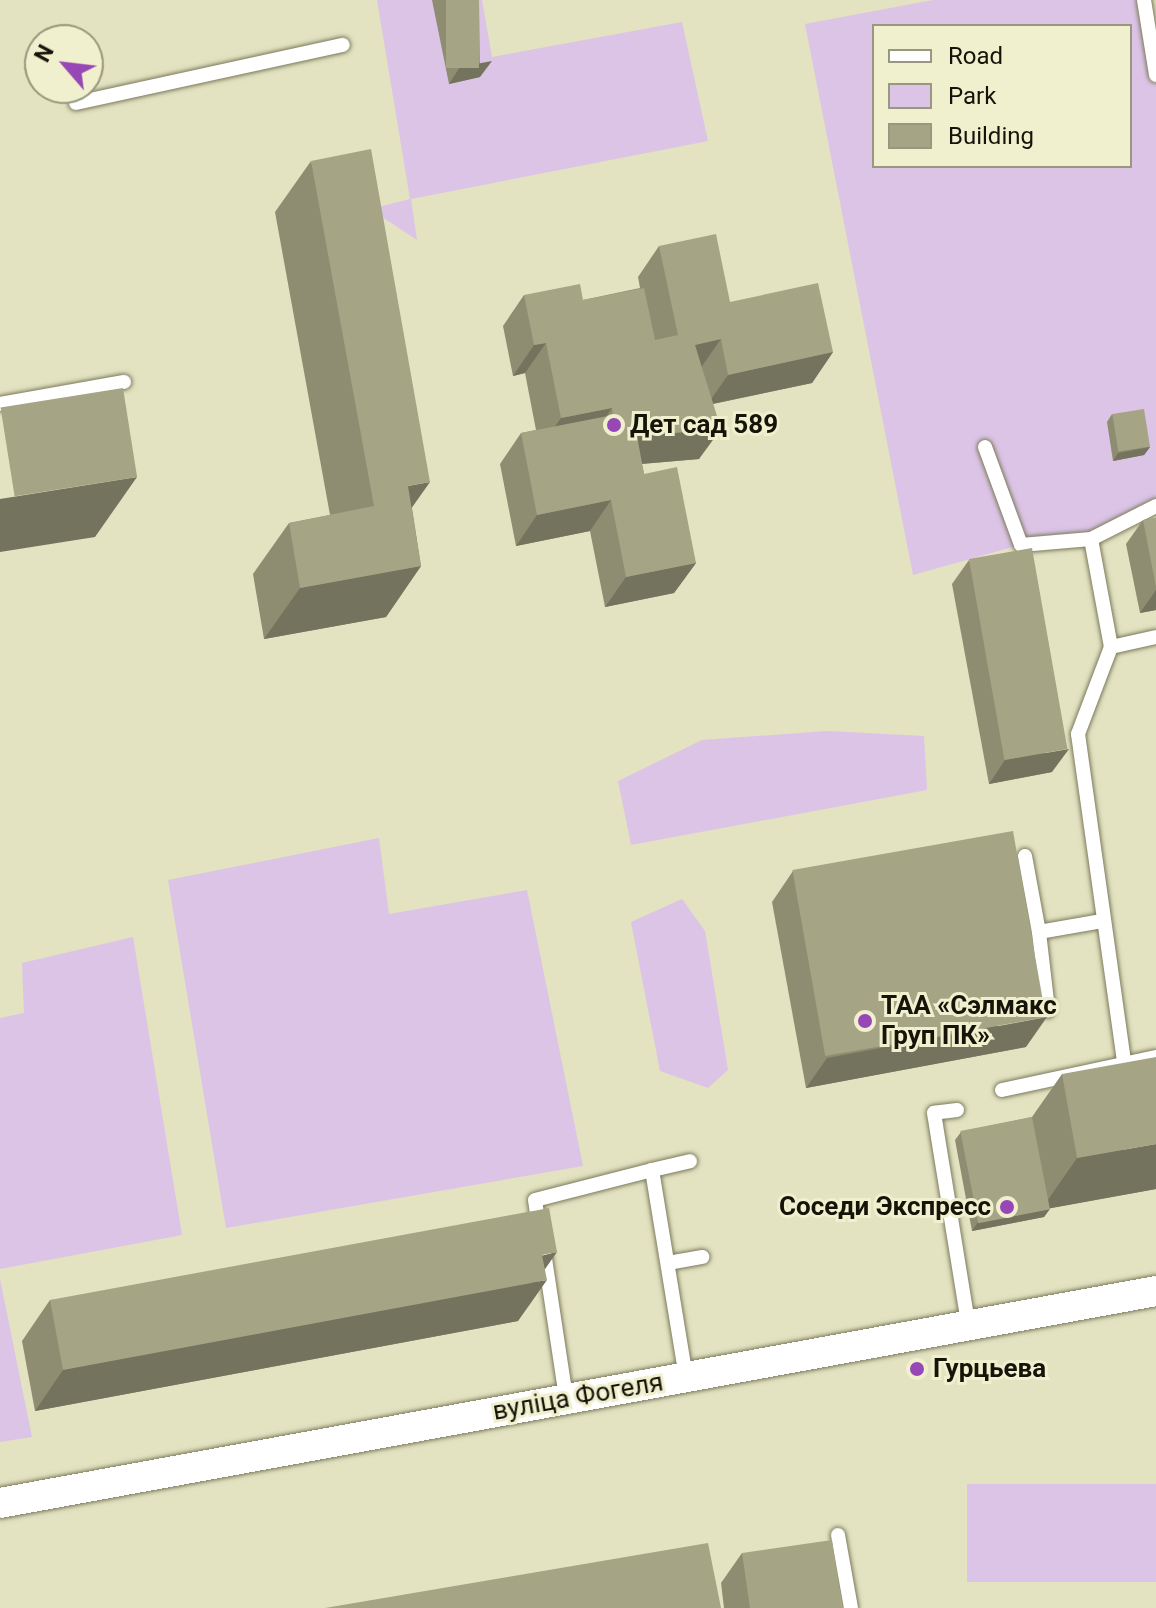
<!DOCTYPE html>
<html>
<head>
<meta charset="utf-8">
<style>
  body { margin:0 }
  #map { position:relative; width:1156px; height:1608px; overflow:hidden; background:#e3e2c1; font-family:Roboto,sans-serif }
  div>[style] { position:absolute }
  .green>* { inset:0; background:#dcc4e7; transform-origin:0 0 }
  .roads { filter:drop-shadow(0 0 2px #7c7b5d) drop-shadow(0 0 2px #7c7b5d) }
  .lane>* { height:14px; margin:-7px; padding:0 7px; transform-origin:7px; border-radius:7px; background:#fff }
  .street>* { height:30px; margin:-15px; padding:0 15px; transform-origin:15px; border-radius:15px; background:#fff }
  .wall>* { inset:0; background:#8e8d72 }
  .shaded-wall>* { inset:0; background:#74735d }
  .building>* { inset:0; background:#a5a485; transform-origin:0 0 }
  .dots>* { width:22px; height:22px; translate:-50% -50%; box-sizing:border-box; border:4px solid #f0efce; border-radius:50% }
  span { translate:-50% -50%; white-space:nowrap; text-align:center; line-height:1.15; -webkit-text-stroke:6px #f0efce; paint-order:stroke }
  .poi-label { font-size:26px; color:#151409; font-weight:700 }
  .left { translate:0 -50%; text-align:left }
  .right { translate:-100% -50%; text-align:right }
  .street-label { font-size:26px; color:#151409 }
  .legend { position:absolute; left:872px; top:24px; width:260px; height:144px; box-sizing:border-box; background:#f0efce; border:2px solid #98977f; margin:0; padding:10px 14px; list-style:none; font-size:24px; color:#151409 }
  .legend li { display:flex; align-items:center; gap:16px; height:40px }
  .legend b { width:40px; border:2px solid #98977f }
  .north { position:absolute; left:24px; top:24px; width:80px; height:80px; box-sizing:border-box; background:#f0efce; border:2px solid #98977f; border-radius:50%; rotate:298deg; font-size:22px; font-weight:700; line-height:32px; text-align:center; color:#151409 }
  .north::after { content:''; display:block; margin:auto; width:28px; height:36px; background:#9847b6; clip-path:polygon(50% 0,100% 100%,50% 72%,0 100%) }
</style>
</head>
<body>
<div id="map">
  <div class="green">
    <div style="clip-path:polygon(377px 0,482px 0,492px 57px,682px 22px,708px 141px,411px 199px,417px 240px,370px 209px,410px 199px)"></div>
    <div style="clip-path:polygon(evenodd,933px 0,1144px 0,1156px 75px,1156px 506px,1091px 539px,1020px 545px,913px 575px,805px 24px,933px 0,874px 26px,1130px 26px,1130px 166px,874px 166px,874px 26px)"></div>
    <div style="clip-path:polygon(828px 731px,924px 736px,927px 790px,631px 845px,618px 781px,702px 740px)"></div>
    <div style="clip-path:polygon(379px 838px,389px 914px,527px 890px,583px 1166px,226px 1228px,168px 880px)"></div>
    <div style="clip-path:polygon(682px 899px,705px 931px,728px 1070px,708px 1088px,660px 1071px,631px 922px)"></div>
    <div style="clip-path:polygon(133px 937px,182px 1235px,0 1269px,0 1018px,24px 1013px,22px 963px)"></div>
    <div style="clip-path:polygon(0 1279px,32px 1437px,0 1442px)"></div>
    <div style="left:1156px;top:1484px;width:98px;height:189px;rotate:90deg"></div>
  </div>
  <div class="roads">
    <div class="lane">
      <div style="left:1144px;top:0;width:76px;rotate:80.9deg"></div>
      <div style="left:76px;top:103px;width:273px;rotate:-12.3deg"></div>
      <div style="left:0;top:404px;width:126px;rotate:-10.1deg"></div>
      <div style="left:985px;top:447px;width:104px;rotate:69.8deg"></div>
      <div style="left:1021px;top:545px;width:70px;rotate:-4.9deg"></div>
      <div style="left:1091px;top:539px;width:73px;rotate:-26.9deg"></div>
      <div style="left:1091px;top:539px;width:110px;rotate:79.5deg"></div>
      <div style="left:1111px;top:647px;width:93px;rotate:110.8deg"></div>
      <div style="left:1078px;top:734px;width:331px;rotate:82deg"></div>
      <div style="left:1111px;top:647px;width:46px;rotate:-12.5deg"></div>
      <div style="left:1025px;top:856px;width:77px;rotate:79.6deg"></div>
      <div style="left:1039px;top:932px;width:64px;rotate:-9.9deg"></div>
      <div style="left:1039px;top:932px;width:79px;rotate:83.4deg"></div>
      <div style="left:1002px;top:1090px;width:157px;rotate:-12.1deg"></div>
      <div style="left:957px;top:1110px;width:23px;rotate:173deg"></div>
      <div style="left:934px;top:1113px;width:214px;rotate:80.8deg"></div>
      <div style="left:652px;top:1170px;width:39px;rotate:-13deg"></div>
      <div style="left:539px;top:1228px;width:28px;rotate:-98deg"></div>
      <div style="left:535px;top:1200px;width:121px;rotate:-14.4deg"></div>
      <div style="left:652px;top:1170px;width:211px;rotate:80.7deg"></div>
      <div style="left:544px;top:1252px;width:148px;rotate:81.4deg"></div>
      <div style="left:668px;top:1263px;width:35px;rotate:-10deg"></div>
      <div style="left:838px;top:1535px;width:74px;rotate:79.9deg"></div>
    </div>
    <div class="street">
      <div style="left:0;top:1503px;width:1175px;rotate:-10.39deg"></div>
    </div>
  </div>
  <div class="wall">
    <div style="clip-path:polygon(432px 0,479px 0,480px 77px,449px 84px)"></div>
    <div style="clip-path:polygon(311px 161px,412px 508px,421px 566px,386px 617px,264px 639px,253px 574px,289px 523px,330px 515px,275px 212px)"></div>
    <div style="clip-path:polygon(659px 246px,730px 302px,833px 352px,812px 383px,713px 404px,699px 459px,642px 464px,644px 474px,696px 563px,674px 593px,605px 607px,590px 531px,516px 546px,500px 464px,521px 433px,536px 430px,525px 373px,513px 376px,503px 326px,524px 295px,583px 300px,640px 288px,638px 277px)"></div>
    <div style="clip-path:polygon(1112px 414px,1150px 447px,1144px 455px,1113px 461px,1107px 422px)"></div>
    <div style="clip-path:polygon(1156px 518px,1156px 610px,1140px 613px,1126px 544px,1143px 520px)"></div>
    <div style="clip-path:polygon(969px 560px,1052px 772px,989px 784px,952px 584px)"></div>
    <div style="clip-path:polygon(793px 871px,1026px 1047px,806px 1088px,772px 902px)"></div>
    <div style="clip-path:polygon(1062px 1074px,1156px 1189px,1050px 1208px,1044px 1217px,972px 1231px,955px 1140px,961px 1132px,1032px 1117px)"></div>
    <div style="clip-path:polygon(545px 1269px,518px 1321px,35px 1411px,22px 1341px,50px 1300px)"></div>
    <div style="clip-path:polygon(742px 1553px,842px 1608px,724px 1608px,721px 1583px)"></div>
  </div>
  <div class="shaded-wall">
    <div style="clip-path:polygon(492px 61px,480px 77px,449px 84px,460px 67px)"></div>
    <div style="clip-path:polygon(721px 339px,700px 369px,695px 345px)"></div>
    <div style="clip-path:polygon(546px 343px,525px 373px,513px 376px,534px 345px)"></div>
    <div style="clip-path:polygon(833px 352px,812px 383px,707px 405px,728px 375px)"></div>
    <div style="clip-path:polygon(612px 408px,591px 438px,540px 448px,561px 418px)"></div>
    <div style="clip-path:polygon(721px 429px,699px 459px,616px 466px,637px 436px)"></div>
    <div style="clip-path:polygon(1150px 447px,1144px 455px,1113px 461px,1118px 453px)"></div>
    <div style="clip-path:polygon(137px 477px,95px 537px,0 552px,0 499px)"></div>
    <div style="clip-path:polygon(430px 482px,394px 533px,408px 486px)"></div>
    <div style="clip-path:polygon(611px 500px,590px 531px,516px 546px,537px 515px)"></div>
    <div style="clip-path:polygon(696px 563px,674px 593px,605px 607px,626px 577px)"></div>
    <div style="clip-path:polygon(421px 566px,386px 617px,264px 639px,300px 588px)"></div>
    <div style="clip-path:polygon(1156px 590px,1156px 610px,1140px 613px)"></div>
    <div style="clip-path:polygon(1069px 749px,1052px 772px,989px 784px,1005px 760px)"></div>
    <div style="clip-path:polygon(1047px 1017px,1026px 1047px,806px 1088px,827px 1058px)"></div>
    <div style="clip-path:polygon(1156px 1144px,1156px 1189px,1041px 1210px,1077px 1158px)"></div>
    <div style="clip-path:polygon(1050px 1209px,1044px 1217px,972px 1231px,978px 1222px)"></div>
    <div style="clip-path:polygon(557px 1252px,536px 1282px,547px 1280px,518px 1321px,35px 1411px,63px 1370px)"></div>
  </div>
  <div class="building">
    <div style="left:446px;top:0;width:33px;height:68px"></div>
    <div style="clip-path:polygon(371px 149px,430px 482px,408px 486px,421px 566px,300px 588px,289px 523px,374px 506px,311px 161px)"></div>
    <div style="clip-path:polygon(716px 234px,730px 302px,818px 283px,833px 352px,728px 375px,721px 339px,695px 345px,721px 429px,637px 436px,644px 474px,677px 467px,696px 563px,626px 577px,611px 500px,537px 515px,521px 433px,613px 415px,612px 408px,561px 418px,546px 343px,534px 345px,524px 295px,580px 284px,583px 300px,644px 288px,655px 340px,678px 335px,659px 246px)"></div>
    <div style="left:123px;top:388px;width:90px;height:124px;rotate:81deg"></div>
    <div style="left:1144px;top:409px;width:38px;height:32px;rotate:81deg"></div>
    <div style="clip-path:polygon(1156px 518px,1156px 587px,1143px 520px)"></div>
    <div style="left:1032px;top:548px;width:204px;height:64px;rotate:80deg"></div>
    <div style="left:1013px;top:831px;width:189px;height:224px;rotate:80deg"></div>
    <div style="clip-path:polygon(1156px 1057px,1156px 1144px,1077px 1158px,1062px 1074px)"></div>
    <div style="left:1032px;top:1117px;width:94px;height:73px;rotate:79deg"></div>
    <div style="clip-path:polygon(549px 1208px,557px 1252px,542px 1255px,547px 1280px,63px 1370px,50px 1300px)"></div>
    <div style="clip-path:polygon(832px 1540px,842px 1608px,750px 1608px,742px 1553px)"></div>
    <div style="clip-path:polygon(708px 1543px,721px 1608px,325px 1608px)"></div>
  </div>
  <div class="dots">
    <div style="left:614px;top:425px;background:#9847b6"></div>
    <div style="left:865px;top:1021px;background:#9847b6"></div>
    <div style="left:1007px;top:1207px;background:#9847b6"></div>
    <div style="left:917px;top:1369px;background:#9847b6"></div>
  </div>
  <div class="poi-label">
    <span class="left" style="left:630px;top:425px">Дет сад 589</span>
    <span class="left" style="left:881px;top:1021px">ТАА «Сэлмакс<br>Груп ПК»</span>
    <span class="right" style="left:991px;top:1207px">Соседи Экспресс</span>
    <span class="left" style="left:933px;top:1369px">Гурцьева</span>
  </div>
  <div class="street-label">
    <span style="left:578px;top:1397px;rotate:-10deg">вуліца Фогеля</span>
  </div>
  <ul class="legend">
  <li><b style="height:10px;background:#fff"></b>Road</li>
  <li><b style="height:22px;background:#dcc4e7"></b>Park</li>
  <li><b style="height:22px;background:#a5a485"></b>Building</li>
  </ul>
  <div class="north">N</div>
</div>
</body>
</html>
